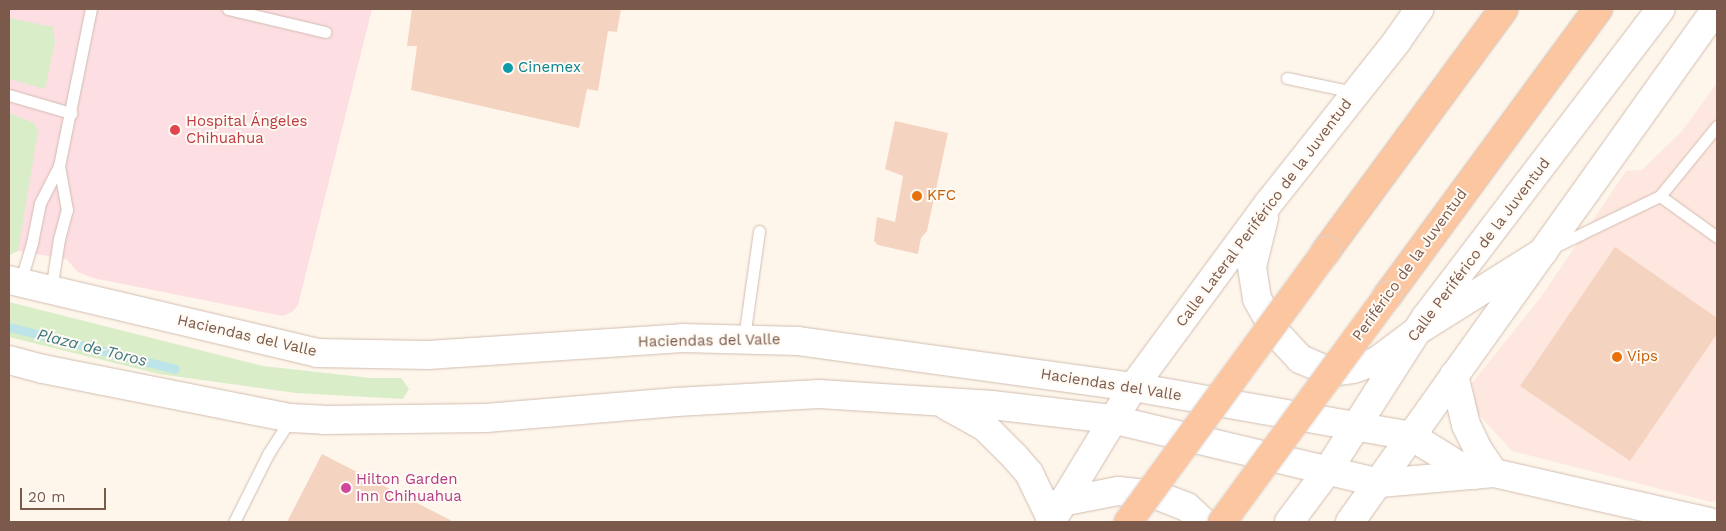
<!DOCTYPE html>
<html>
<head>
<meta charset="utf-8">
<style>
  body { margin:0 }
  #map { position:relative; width:1726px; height:531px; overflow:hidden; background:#fef6eb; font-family:"Work Sans",sans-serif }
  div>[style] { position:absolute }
  .commercial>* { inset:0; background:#fee7df }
  .medical>* { inset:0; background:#fcdee3 }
  .green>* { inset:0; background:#d8edc8 }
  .stream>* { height:9px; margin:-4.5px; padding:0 4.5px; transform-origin:4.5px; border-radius:4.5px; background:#bde5e9 }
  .building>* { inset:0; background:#f5d3c1 }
  .roads { filter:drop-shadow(0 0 1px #d2bcaf) drop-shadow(0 0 1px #d2bcaf) }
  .service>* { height:11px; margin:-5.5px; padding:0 5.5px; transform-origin:5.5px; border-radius:5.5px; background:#fff }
  .tertiary>* { height:28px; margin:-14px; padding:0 14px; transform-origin:14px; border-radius:14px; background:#fff }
  .secondary>* { height:28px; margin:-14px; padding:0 14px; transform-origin:14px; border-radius:14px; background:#fff }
  .trunk>* { height:28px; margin:-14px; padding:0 14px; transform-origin:14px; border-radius:14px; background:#fcc6a1 }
  .bridges { filter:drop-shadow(0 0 1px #ddd4d0) drop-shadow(0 0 1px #ddd4d0) }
  .trunk-bridge>* { height:28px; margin:-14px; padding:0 14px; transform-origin:14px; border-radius:14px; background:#fcc6a1 }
  .dots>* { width:14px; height:14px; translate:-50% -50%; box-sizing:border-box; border:2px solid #fffaf3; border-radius:50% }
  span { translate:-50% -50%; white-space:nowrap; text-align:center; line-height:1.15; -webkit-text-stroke:4px #fffaf3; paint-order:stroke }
  .culture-label { font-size:15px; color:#0d838f }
  .left { translate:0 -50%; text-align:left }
  .health-label { font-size:15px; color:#be3a42 }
  .food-label { font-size:15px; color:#c56008 }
  .street-label { font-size:15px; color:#7b5a4b }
  .hotel-label { font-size:15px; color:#b23c85 }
  .water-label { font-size:16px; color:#3d7881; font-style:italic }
  .frame { position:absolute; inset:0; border:10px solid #7b5a4b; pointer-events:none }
  .scale { position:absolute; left:20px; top:488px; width:86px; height:22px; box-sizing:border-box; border:2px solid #7b5a4b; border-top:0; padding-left:6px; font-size:15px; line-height:18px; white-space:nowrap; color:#7b5a4b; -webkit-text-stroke:4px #fffaf3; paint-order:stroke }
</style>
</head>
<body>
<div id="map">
  <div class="commercial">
    <div style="clip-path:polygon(1717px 83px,1717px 500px,1711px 502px,1512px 451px,1477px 413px,1472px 383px,1541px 297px,1626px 171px,1642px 170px,1682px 131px)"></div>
  </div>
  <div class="medical">
    <div style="clip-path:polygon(9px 9px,372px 9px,298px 305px,292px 312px,283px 316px,93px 278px,78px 272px,66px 259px,18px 251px,9px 255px)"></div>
  </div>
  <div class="green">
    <div style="clip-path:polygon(9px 18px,53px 27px,55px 42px,45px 89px,9px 79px)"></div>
    <div style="clip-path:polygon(9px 113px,34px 123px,38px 131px,18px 251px,9px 255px)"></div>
    <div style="clip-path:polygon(9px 302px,263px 366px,371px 378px,401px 378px,409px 389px,403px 399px,296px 393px,159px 374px,9px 337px)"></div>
  </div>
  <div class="stream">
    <div style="left:9px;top:327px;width:171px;rotate:14.2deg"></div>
  </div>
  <div class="building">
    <div style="clip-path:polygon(412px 9px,621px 9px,617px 32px,608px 31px,598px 91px,587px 89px,579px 128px,411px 90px,417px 46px,407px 46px)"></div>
    <div style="clip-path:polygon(895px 121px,948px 133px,927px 231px,921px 238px,918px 254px,878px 245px,874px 241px,877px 217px,895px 222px,903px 176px,885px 169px)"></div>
    <div style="clip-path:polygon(1615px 247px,1717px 318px,1717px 334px,1630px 461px,1520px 386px)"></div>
    <div style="clip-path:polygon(322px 454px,454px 522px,287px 522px)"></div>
  </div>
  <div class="roads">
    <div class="service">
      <div style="left:228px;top:9px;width:100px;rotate:13.3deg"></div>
      <div style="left:1287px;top:78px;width:68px;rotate:11.8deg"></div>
      <div style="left:9px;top:95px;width:65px;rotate:16.2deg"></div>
      <div style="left:1717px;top:126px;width:90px;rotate:129.2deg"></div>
      <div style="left:1660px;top:196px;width:70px;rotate:35.7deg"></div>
      <div style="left:1556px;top:246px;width:115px;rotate:-25.7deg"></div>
      <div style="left:20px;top:283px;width:42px;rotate:-73.3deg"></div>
      <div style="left:32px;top:243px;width:41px;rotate:-78.7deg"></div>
      <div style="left:40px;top:203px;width:42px;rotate:-62.8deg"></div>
      <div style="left:59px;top:166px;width:160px;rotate:-78.5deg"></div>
      <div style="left:51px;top:290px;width:52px;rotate:-81.1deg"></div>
      <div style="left:59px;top:239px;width:30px;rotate:-75deg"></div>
      <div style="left:67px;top:210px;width:45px;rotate:-100.3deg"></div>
      <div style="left:744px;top:338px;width:108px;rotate:-82deg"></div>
      <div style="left:234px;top:522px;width:76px;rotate:-63.4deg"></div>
      <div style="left:268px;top:454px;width:43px;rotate:-57.4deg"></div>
    </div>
    <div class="tertiary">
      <div style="left:1350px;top:522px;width:630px;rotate:-54.49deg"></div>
    </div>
    <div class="secondary">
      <div style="left:1264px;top:218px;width:50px;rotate:103.8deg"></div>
      <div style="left:1252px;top:267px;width:32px;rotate:81deg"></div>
      <div style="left:1257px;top:299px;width:40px;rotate:60.3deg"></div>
      <div style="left:1277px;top:334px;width:34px;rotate:47deg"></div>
      <div style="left:1300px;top:359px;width:33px;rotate:23deg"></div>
      <div style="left:1330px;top:372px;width:23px;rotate:-7deg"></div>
      <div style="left:1353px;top:369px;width:25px;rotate:-18deg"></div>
      <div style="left:1377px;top:361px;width:50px;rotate:-36.9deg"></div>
      <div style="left:1417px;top:331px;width:149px;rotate:-32.1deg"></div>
      <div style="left:9px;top:280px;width:317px;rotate:13.3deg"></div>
      <div style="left:317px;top:353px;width:111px;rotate:1deg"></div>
      <div style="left:428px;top:355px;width:255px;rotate:-3.8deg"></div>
      <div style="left:682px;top:338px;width:116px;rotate:1.5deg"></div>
      <div style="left:798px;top:341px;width:338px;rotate:7.8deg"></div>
      <div style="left:1133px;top:387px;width:282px;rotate:10deg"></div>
      <div style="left:1411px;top:436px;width:74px;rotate:31.8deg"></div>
      <div style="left:9px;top:360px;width:35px;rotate:15deg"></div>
      <div style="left:43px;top:369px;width:253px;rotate:11.2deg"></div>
      <div style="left:291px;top:418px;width:33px;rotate:3deg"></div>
      <div style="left:324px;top:420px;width:162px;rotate:-0.7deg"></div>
      <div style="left:486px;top:418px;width:191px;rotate:-4.8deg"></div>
      <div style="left:676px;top:402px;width:143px;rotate:-3.2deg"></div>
      <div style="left:819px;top:394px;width:173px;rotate:3.6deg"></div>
      <div style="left:992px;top:405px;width:120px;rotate:6.7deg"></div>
      <div style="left:1111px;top:419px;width:277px;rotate:13.4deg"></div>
      <div style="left:1380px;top:483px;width:114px;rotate:-5deg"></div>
      <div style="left:1494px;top:473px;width:221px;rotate:12.8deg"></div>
      <div style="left:1454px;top:375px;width:51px;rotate:76.5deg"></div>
      <div style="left:1466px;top:425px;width:25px;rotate:64deg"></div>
      <div style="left:1477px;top:448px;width:30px;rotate:56deg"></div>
      <div style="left:947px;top:406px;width:43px;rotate:28.9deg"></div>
      <div style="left:985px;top:427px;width:42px;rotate:45deg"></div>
      <div style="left:1015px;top:457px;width:21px;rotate:49deg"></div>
      <div style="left:1029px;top:473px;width:53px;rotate:64.4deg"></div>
      <div style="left:1061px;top:502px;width:58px;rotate:-10.9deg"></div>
      <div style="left:1118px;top:491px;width:38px;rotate:6deg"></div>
      <div style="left:1156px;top:495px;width:33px;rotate:21deg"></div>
      <div style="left:1187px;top:507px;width:22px;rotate:43deg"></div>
      <div style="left:1051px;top:522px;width:158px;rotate:-58.7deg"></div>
      <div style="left:1133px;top:387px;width:227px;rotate:-53.6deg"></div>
      <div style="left:1268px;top:204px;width:208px;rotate:-51.6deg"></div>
      <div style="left:1397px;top:41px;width:39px;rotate:-55deg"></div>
      <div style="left:1289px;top:522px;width:65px;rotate:-53.1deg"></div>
      <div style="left:1328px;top:470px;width:182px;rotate:-57.4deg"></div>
      <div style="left:1426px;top:317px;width:387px;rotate:-52.7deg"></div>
    </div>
    <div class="trunk">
      <div style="left:1326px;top:251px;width:300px;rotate:-53.7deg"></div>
      <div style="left:1388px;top:295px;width:355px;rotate:-53.7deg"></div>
    </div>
  </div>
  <div class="bridges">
    <div class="trunk-bridge">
      <div style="left:1128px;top:522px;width:336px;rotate:-53.8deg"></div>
      <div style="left:1222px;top:522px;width:281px;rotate:-53.8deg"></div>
    </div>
  </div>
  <div class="dots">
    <div style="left:508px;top:68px;background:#0f9aa8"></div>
    <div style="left:175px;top:130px;background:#e0444e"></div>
    <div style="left:917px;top:196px;background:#e8710a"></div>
    <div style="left:1617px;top:357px;background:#e8710a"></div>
    <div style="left:346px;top:488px;background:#d1479c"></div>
  </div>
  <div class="culture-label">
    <span class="left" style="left:518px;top:68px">Cinemex</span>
  </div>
  <div class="health-label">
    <span class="left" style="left:186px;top:130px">Hospital Ángeles<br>Chihuahua</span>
  </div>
  <div class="food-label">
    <span class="left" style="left:927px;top:196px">KFC</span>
    <span class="left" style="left:1627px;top:357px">Vips</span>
  </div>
  <div class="street-label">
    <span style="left:1264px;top:213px;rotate:-53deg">Calle Lateral Periférico de la Juventud</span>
    <span style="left:1479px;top:250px;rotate:-53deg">Calle Periférico de la Juventud</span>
    <span style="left:1410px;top:265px;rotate:-54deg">Periférico de la Juventud</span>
    <span style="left:247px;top:336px;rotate:13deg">Haciendas del Valle</span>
    <span style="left:709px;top:341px;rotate:-1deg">Haciendas del Valle</span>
    <span style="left:1111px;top:385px;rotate:9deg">Haciendas del Valle</span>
  </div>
  <div class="hotel-label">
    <span class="left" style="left:356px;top:488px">Hilton Garden<br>Inn Chihuahua</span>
  </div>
  <div class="water-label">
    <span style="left:92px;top:348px;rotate:14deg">Plaza de Toros</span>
  </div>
  <div class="frame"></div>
  <div class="scale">20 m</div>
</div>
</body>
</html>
